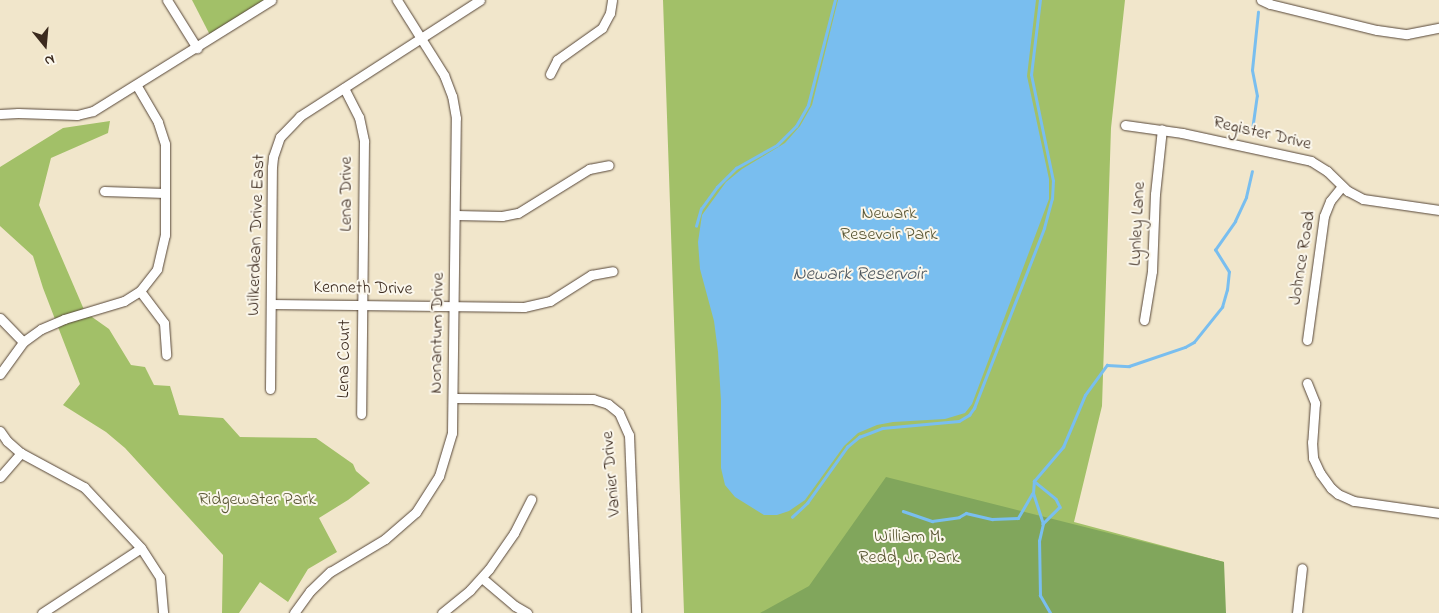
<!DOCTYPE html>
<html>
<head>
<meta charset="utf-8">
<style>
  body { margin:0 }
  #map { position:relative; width:1439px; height:613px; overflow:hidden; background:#f1e6cb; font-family:"Indie Flower",sans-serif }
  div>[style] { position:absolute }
  .green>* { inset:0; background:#a2c068 }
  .forest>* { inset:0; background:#81a65c }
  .water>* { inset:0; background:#79beef }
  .stream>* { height:2.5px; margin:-1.25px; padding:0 1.25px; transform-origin:1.25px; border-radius:1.25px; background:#79beef }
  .roads { filter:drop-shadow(0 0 1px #564638) drop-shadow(0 0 1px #564638) }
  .street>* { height:9px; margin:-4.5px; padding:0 4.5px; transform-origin:4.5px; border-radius:4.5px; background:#fff }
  span { translate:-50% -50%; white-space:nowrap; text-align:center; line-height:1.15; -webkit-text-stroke:4px #fbf7ec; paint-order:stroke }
  .street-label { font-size:18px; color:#3b2a1e }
  .park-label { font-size:18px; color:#5a5734 }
  .water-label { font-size:19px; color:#4e565d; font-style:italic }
  .north { position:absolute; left:20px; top:20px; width:50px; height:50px; -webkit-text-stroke:4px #fbf7ec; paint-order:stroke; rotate:163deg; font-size:14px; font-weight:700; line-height:20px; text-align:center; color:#3b2a1e }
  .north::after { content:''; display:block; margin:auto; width:18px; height:22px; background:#3b2a1e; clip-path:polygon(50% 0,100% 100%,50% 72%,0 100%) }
</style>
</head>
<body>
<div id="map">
  <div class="green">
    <div style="clip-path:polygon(192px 0,265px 0,211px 37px)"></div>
    <div style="clip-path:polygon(663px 0,1125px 0,1111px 128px,1102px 406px,1074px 522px,1224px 562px,1220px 613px,684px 613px)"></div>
    <div style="clip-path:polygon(110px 121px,108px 133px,51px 158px,39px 205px,85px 312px,109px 329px,131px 365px,145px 367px,154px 385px,170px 386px,179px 415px,223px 418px,240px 437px,316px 438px,353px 464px,356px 471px,370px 483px,348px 500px,319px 518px,337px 552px,308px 569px,288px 602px,260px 582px,239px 613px,222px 613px,223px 555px,125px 448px,106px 432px,63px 405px,80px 384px,43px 288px,33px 256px,0 226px,0 167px,63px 128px)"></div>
  </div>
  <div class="forest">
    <div style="clip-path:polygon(886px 477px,1224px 562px,1226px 613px,760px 613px,809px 586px)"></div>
  </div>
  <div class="water">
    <div style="clip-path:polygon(838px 0,1036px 0,1027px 76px,1049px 179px,1049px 199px,972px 404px,965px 413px,945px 419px,893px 422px,877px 425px,858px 433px,844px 446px,805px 500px,789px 511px,777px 515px,764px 515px,735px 497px,725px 485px,721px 468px,721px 401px,718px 352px,714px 321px,700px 269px,698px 242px,702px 215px,726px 182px,742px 169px,785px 143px,800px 126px,812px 105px)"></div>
  </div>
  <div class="stream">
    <div style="left:1252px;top:130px;width:34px;rotate:-82deg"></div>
    <div style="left:1257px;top:96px;width:26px;rotate:-101deg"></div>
    <div style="left:1252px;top:70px;width:58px;rotate:-84.1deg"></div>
    <div style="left:696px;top:226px;width:18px;rotate:-74deg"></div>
    <div style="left:701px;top:209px;width:27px;rotate:-54deg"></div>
    <div style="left:717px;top:187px;width:27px;rotate:-45deg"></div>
    <div style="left:736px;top:168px;width:47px;rotate:-29.3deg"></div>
    <div style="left:777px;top:145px;width:27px;rotate:-45deg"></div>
    <div style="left:796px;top:126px;width:24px;rotate:-60deg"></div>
    <div style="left:808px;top:105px;width:108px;rotate:-75.6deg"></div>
    <div style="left:1034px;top:481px;width:28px;rotate:39deg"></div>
    <div style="left:1056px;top:499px;width:9px;rotate:63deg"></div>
    <div style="left:1060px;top:507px;width:24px;rotate:135deg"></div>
    <div style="left:903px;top:511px;width:31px;rotate:19deg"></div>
    <div style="left:932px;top:521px;width:27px;rotate:-8deg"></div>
    <div style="left:959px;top:517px;width:8px;rotate:-30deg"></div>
    <div style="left:966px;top:513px;width:27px;rotate:13deg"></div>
    <div style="left:992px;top:519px;width:26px;rotate:-2deg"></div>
    <div style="left:1018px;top:518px;width:28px;rotate:-60deg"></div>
    <div style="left:792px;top:517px;width:21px;rotate:-43deg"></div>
    <div style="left:807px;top:503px;width:69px;rotate:-54.5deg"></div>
    <div style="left:847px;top:447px;width:16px;rotate:-40deg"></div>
    <div style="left:859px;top:437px;width:25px;rotate:-21deg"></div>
    <div style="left:882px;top:428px;width:77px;rotate:-5.2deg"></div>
    <div style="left:959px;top:421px;width:12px;rotate:-31deg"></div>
    <div style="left:969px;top:415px;width:9px;rotate:-54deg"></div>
    <div style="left:974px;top:408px;width:193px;rotate:-68.7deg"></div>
    <div style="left:1044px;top:228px;width:30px;rotate:-75deg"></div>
    <div style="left:1052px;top:199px;width:18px;rotate:-87deg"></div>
    <div style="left:1053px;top:181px;width:108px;rotate:-101.7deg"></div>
    <div style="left:1031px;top:75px;width:76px;rotate:-83.2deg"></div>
    <div style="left:1050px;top:613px;width:20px;rotate:-120deg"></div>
    <div style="left:1040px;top:596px;width:55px;rotate:-91deg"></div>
    <div style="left:1039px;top:541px;width:17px;rotate:-77deg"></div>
    <div style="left:1043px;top:524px;width:32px;rotate:-108deg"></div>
    <div style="left:1033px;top:494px;width:13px;rotate:-86deg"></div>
    <div style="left:1034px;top:481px;width:45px;rotate:-49.5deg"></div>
    <div style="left:1063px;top:447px;width:56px;rotate:-67.1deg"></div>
    <div style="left:1085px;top:395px;width:37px;rotate:-54deg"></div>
    <div style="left:1107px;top:365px;width:22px;rotate:3deg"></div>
    <div style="left:1129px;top:366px;width:59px;rotate:-18.7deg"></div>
    <div style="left:1185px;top:347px;width:10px;rotate:-29deg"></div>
    <div style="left:1194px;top:342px;width:45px;rotate:-51.3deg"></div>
    <div style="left:1222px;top:307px;width:18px;rotate:-74deg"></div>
    <div style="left:1227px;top:290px;width:18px;rotate:-84deg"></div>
    <div style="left:1229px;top:272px;width:26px;rotate:-122deg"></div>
    <div style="left:1215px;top:250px;width:35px;rotate:-55deg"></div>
    <div style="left:1235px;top:221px;width:26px;rotate:-65deg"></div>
    <div style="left:1246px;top:197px;width:26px;rotate:-77deg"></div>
  </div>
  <div class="roads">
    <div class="street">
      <div style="left:167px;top:0;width:57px;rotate:58deg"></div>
      <div style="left:1261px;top:0;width:10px;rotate:24deg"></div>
      <div style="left:1270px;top:4px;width:110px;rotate:13.7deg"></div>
      <div style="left:1377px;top:30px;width:30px;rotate:8deg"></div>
      <div style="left:1407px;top:34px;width:33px;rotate:-11deg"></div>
      <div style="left:550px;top:74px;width:16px;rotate:-63deg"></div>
      <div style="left:557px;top:60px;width:55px;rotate:-35.4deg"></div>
      <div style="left:602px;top:28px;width:17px;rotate:-62deg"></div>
      <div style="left:610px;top:13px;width:13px;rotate:-81deg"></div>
      <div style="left:344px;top:88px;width:33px;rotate:63deg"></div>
      <div style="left:359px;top:117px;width:25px;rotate:78deg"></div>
      <div style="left:364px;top:141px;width:273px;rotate:90.6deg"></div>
      <div style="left:0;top:114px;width:18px;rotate:-3deg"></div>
      <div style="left:18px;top:113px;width:59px;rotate:1.9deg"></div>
      <div style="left:77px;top:115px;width:16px;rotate:-14deg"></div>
      <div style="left:93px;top:111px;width:210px;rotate:-31.9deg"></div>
      <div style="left:1125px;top:125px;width:58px;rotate:8deg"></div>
      <div style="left:1182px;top:133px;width:132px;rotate:12.2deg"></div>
      <div style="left:1311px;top:161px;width:19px;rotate:32deg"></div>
      <div style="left:1327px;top:171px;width:29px;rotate:44deg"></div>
      <div style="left:1348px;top:191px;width:17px;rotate:28deg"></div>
      <div style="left:1363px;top:199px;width:77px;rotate:8.2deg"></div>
      <div style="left:104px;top:191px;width:61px;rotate:1.9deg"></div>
      <div style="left:456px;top:215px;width:46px;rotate:1.2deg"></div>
      <div style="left:502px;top:216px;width:16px;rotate:-11deg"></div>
      <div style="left:518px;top:213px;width:84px;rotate:-31.8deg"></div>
      <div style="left:589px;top:169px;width:20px;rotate:-11deg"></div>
      <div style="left:140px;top:291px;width:40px;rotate:53deg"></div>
      <div style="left:164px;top:323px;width:32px;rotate:86deg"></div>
      <div style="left:271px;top:304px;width:253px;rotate:0.7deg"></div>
      <div style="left:524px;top:307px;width:27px;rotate:-13deg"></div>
      <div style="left:550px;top:301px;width:49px;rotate:-32.4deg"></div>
      <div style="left:591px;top:275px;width:22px;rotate:-10deg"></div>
      <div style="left:0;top:318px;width:33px;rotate:46deg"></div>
      <div style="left:1144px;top:320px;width:50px;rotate:-80.7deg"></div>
      <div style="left:1152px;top:271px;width:77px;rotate:-87.8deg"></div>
      <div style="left:1155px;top:194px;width:65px;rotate:-83.9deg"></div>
      <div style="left:1307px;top:340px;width:125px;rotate:-82.2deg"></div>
      <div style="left:1324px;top:216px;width:16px;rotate:-68deg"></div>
      <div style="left:1330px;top:201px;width:19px;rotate:-51deg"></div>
      <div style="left:0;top:374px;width:39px;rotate:-54deg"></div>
      <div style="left:23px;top:342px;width:22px;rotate:-36deg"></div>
      <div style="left:41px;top:329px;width:25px;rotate:-23deg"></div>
      <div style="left:64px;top:319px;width:63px;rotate:-16.7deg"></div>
      <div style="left:124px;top:301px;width:19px;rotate:-32deg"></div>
      <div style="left:140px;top:291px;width:28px;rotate:-52deg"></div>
      <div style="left:157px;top:269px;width:35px;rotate:-77deg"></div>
      <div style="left:165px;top:235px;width:91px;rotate:-90deg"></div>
      <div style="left:165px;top:144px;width:23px;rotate:-108deg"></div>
      <div style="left:158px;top:122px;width:42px;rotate:-120.3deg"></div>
      <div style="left:1307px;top:383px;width:22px;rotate:68deg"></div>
      <div style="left:1315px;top:403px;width:39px;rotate:94deg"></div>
      <div style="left:1312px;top:442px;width:16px;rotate:86deg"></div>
      <div style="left:1313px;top:458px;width:17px;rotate:65deg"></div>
      <div style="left:1320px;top:473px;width:19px;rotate:54deg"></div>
      <div style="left:1331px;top:488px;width:9px;rotate:41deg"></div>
      <div style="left:1338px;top:494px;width:17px;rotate:24deg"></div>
      <div style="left:1354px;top:501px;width:86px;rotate:8deg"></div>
      <div style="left:270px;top:389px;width:222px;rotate:-89.5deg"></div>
      <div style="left:272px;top:167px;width:10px;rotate:-84deg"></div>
      <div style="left:273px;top:157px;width:21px;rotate:-71deg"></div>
      <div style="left:280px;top:137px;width:29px;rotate:-46deg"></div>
      <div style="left:300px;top:116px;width:214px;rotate:-32.8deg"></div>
      <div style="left:454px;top:398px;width:139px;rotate:0.4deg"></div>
      <div style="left:593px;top:399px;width:16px;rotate:18deg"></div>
      <div style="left:608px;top:404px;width:14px;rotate:39deg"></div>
      <div style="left:619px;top:413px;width:24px;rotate:66deg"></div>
      <div style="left:629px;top:435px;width:178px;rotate:87.7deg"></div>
      <div style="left:0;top:431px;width:12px;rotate:55deg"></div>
      <div style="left:7px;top:441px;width:18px;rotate:41deg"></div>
      <div style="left:21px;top:453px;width:72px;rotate:28.4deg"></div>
      <div style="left:84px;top:487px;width:83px;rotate:46.9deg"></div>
      <div style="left:141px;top:548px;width:35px;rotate:57deg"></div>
      <div style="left:160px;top:577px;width:36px;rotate:85deg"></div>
      <div style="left:0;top:477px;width:32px;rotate:-49deg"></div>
      <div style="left:482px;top:578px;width:43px;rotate:40.3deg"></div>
      <div style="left:515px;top:606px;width:14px;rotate:30deg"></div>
      <div style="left:42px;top:613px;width:118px;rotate:-33.3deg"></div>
      <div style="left:294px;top:613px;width:27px;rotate:-54deg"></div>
      <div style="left:310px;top:591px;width:28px;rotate:-44deg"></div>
      <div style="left:330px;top:572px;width:64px;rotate:-31deg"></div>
      <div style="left:385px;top:539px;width:41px;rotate:-41.1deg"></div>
      <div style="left:416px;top:512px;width:43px;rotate:-57.4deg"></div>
      <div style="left:439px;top:476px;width:45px;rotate:-73.2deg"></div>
      <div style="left:452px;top:433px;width:315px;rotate:-89.3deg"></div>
      <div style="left:456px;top:118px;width:22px;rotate:-100deg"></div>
      <div style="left:452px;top:96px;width:22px;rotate:-111deg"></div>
      <div style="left:444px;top:75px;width:89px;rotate:-122.1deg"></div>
      <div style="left:442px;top:613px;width:36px;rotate:-39deg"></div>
      <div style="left:470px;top:590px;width:28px;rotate:-48deg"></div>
      <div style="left:489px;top:569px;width:44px;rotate:-55.2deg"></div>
      <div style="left:514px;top:533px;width:38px;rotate:-63deg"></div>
      <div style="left:1297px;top:613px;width:45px;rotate:-83.7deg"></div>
    </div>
  </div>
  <div class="street-label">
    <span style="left:1262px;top:134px;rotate:13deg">Register Drive</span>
    <span style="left:347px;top:194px;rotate:-90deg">Lena Drive</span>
    <span style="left:1138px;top:224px;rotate:-87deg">Lynley Lane</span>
    <span style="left:257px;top:235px;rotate:-88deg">Wilkerdean Drive East</span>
    <span style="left:1303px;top:258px;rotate:-81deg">Johnce Road</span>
    <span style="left:363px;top:289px;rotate:1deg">Kenneth Drive</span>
    <span style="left:438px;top:333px;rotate:-89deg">Nonantum Drive</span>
    <span style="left:345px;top:359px;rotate:-89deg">Lena Court</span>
    <span style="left:612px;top:474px;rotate:-95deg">Vanier Drive</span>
  </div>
  <div class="park-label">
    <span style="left:889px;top:225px">Newark<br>Resevoir Park</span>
    <span style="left:257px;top:500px">Ridgewater Park</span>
    <span style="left:909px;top:548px">William M.<br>Redd, Jr. Park</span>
  </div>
  <div class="water-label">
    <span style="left:859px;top:275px">Newark Reservoir</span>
  </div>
  <div class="north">N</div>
</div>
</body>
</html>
